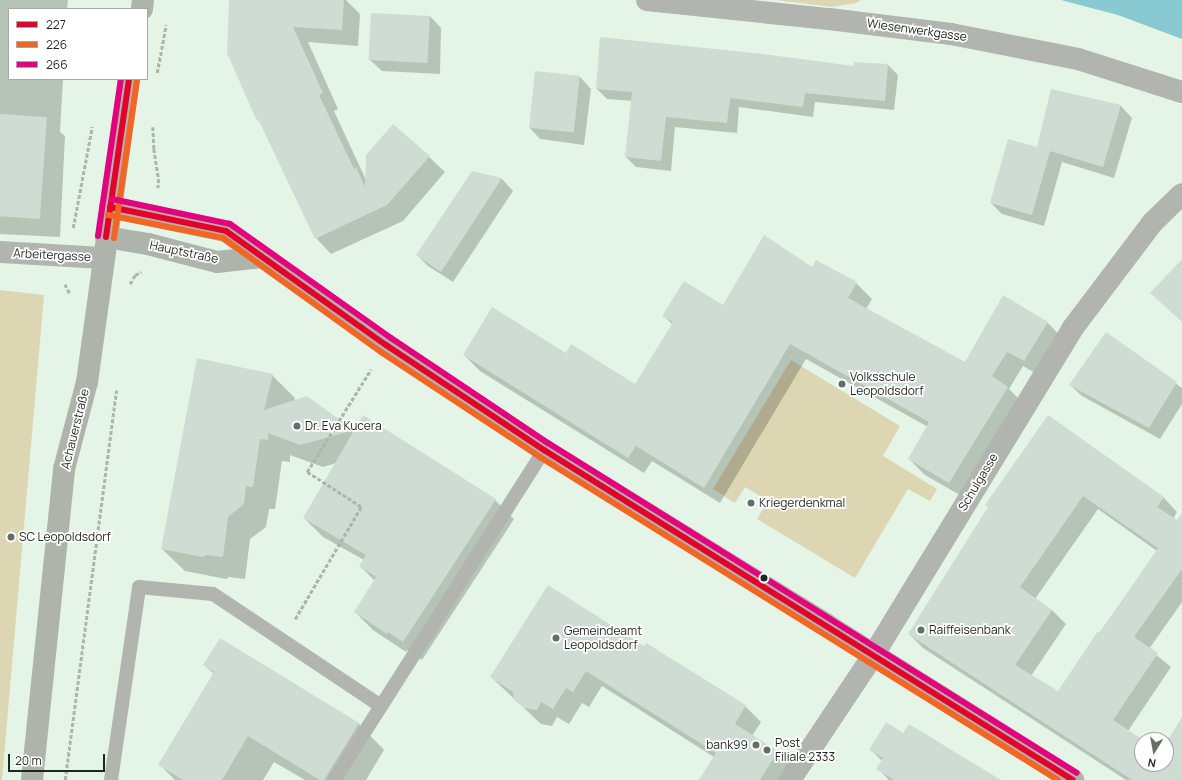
<!DOCTYPE html>
<html>
<head>
<meta charset="utf-8">
<style>
  body { margin:0 }
  #map { position:relative; width:1182px; height:780px; overflow:hidden; background:#e4f5e7; font-family:Manrope,sans-serif }
  div>[style] { position:absolute }
  .green>* { inset:0; background:#dcd6b2 }
  .water>* { inset:0; background:#89c9d1 }
  .shadow>* { inset:0; background:#0003 }
  .building>* { inset:0; background:#cedcd4; transform-origin:0 0 }
  .path>* { height:2.5px; margin-top:-1.25px; transform-origin:0; background:repeating-linear-gradient(90deg,#adb4ac 0 4px,transparent 0 6px) }
  .lane>* { height:14px; margin:-7px; padding:0 7px; transform-origin:7px; border-radius:7px; background:#b1b4af }
  .street>* { height:22px; margin:-11px; padding:0 11px; transform-origin:11px; border-radius:11px; background:#b1b4af }
  .secondary>* { height:22px; margin:-11px; padding:0 11px; transform-origin:11px; border-radius:11px; background:#aeb4ac }
  .bus-1>* { height:6px; margin:-3px; padding:0 3px; transform-origin:3px; border-radius:3px; background:#e4002b }
  .bus-2>* { height:6px; margin:-3px; padding:0 3px; transform-origin:3px; border-radius:3px; background:#f26522 }
  .bus-3>* { height:6px; margin:-3px; padding:0 3px; transform-origin:3px; border-radius:3px; background:#e5007d }
  .dots>* { width:11px; height:11px; translate:-50% -50%; box-sizing:border-box; border:2px solid #fff; border-radius:50% }
  span { translate:-50% -50%; white-space:nowrap; text-align:center; line-height:1.15; -webkit-text-stroke:3.5px #fff; paint-order:stroke }
  .street-label { font-size:12px; color:#1c271e }
  .poi-label { font-size:12px; color:#1c271e }
  .left { translate:0 -50%; text-align:left }
  .right { translate:-100% -50%; text-align:right }
  .legend { position:absolute; left:8px; top:8px; width:140px; height:72px; box-sizing:border-box; background:#fff; border:1px solid #a4a9a5; margin:0; padding:5px 7px; list-style:none; font-size:12px; color:#1c271e }
  .legend li { display:flex; align-items:center; gap:8px; height:20px }
  .legend b { width:20px; border:1px solid #a4a9a5 }
  .north { position:absolute; left:1134px; top:732px; width:40px; height:40px; box-sizing:border-box; background:#fff; border:1px solid #a4a9a5; border-radius:50%; rotate:191deg; font-size:11px; font-weight:700; line-height:16px; text-align:center; color:#1c271e }
  .north::after { content:''; display:block; margin:auto; width:14px; height:18px; background:#626f64; clip-path:polygon(50% 0,100% 100%,50% 72%,0 100%) }
  .scale { position:absolute; left:8px; top:754px; width:97px; height:18px; box-sizing:border-box; border:2px solid #1c271e; border-top:0; padding-left:5px; font-size:12px; line-height:14px; white-space:nowrap; color:#1c271e; -webkit-text-stroke:3px #fff; paint-order:stroke }
</style>
</head>
<body>
<div id="map">
  <div class="green">
    <div style="clip-path:polygon(776px 0,861px 0,856px 3px,832px 7px)"></div>
    <div style="clip-path:polygon(0 290px,44px 295px,2px 780px,0 780px)"></div>
    <div style="clip-path:polygon(791px 360px,900px 426px,883px 456px,937px 489px,930px 501px,908px 489px,855px 578px,757px 519px,768px 501px,745px 487px,735px 503px,713px 489px)"></div>
  </div>
  <div class="water">
    <div style="clip-path:polygon(1061px 0,1182px 0,1182px 39px,1118px 15px)"></div>
  </div>
  <div class="shadow">
    <div style="clip-path:polygon(0 0,68px 0,67px 9px,9px 9px,9px 79px,63px 79px,60px 132px,65px 136px,60px 237px,0 234px)"></div>
    <div style="clip-path:polygon(230px 0,346px 0,360px 14px,358px 46px,308px 42px,338px 109px,334px 111px,366px 180px,429px 157px,445px 172px,403px 221px,331px 254px,316px 238px,261px 123px,257px 119px)"></div>
    <div style="clip-path:polygon(430px 16px,441px 28px,440px 74px,382px 71px,370px 60px)"></div>
    <div style="clip-path:polygon(888px 65px,898px 75px,894px 110px,815px 102px,813px 117px,739px 107px,737px 133px,675px 127px,671px 171px,636px 167px,626px 157px,632px 101px,607px 99px,597px 89px)"></div>
    <div style="clip-path:polygon(580px 77px,591px 89px,584px 145px,540px 139px,529px 127px)"></div>
    <div style="clip-path:polygon(1052px 91px,1121px 106px,1132px 118px,1114px 178px,1062px 162px,1044px 226px,1002px 214px,991px 203px,1038px 149px)"></div>
    <div style="clip-path:polygon(472px 172px,502px 179px,513px 191px,453px 282px,428px 266px,417px 255px)"></div>
    <div style="clip-path:polygon(816px 261px,856px 283px,872px 299px,866px 309px,966px 363px,1003px 297px,1048px 323px,1063px 339px,1040px 376px,1023px 366px,1009px 389px,1023px 403px,965px 498px,925px 475px,909px 459px,928px 427px,806px 359px,720px 503px,652px 461px,644px 473px,480px 371px,464px 355px,566px 354px,636px 385px,673px 325px,664px 316px,723px 307px,812px 268px)"></div>
    <div style="clip-path:polygon(1106px 334px,1182px 388px,1182px 404px,1160px 439px,1082px 396px,1070px 385px)"></div>
    <div style="clip-path:polygon(272px 375px,295px 398px,294px 402px,307px 398px,354px 432px,495px 500px,514px 519px,422px 660px,407px 650px,406px 652px,373px 630px,355px 612px,375px 581px,360px 566px,364px 560px,323px 537px,304px 518px,336px 463px,323px 467px,290px 455px,290px 462px,282px 461px,275px 509px,269px 509px,266px 527px,250px 539px,245px 579px,229px 577px,226px 579px,185px 571px,162px 549px)"></div>
    <div style="clip-path:polygon(evenodd,1048px 416px,1164px 498px,1177px 512px,1173px 519px,1182px 525px,1182px 602px,1149px 649px,1171px 667px,1128px 731px,1142px 764px,1166px 764px,1166px 745px,1182px 719px,1182px 780px,1126px 780px,923px 648px,909px 634px,1048px 416px,1098px 509px,1157px 551px,1058px 692px,1031px 676px,1066px 624px,1052px 610px,1035px 599px,1098px 509px)"></div>
    <div style="clip-path:polygon(647px 644px,745px 706px,761px 722px,752px 736px,778px 752px,793px 767px,785px 780px,700px 780px,714px 757px,602px 686px,589px 707px,582px 703px,569px 724px,557px 717px,552px 726px,541px 724px,491px 677px,645px 648px)"></div>
    <div style="clip-path:polygon(204px 665px,358px 723px,384px 750px,366px 780px,305px 780px,274px 762px,263px 780px,175px 780px,159px 764px,214px 674px)"></div>
    <div style="clip-path:polygon(904px 734px,993px 780px,889px 780px,878px 769px,882px 761px,871px 750px)"></div>
  </div>
  <div class="building">
    <div style="clip-path:polygon(229px 0,344px 0,342px 30px,293px 27px,323px 93px,319px 95px,354px 169px,356px 167px,365px 187px,366px 155px,393px 124px,430px 156px,387px 205px,315px 239px,258px 119px,256px 119px,227px 53px)"></div>
    <div style="left:371px;top:13px;width:59px;height:47px;rotate:3deg"></div>
    <div style="clip-path:polygon(600px 37px,763px 54px,854px 66px,854px 62px,888px 64px,885px 101px,805px 93px,803px 107px,730px 98px,727px 123px,666px 117px,661px 161px,625px 157px,632px 92px,596px 89px)"></div>
    <div style="left:535px;top:71px;width:45px;height:57px;rotate:6deg"></div>
    <div style="clip-path:polygon(1051px 89px,1121px 105px,1103px 167px,1050px 151px,1032px 215px,990px 203px,1008px 139px,1037px 147px)"></div>
    <div style="left:0;top:114px;width:47px;height:102px;rotate:4deg"></div>
    <div style="clip-path:polygon(472px 171px,502px 178px,441px 272px,416px 255px)"></div>
    <div style="clip-path:polygon(764px 235px,812px 267px,816px 260px,857px 282px,848px 298px,965px 362px,1003px 295px,1048px 322px,1024px 361px,1007px 352px,992px 376px,1008px 387px,949px 483px,908px 459px,929px 422px,790px 344px,704px 488px,636px 446px,628px 458px,463px 355px,492px 307px,566px 353px,571px 344px,635px 384px,673px 322px,662px 316px,684px 281px,723px 305px)"></div>
    <div style="clip-path:polygon(1182px 259px,1182px 322px,1150px 293px)"></div>
    <div style="clip-path:polygon(1106px 332px,1177px 382px,1149px 428px,1069px 385px)"></div>
    <div style="clip-path:polygon(197px 358px,273px 374px,264px 410px,307px 396px,354px 430px,300px 445px,268px 433px,268px 440px,260px 439px,253px 487px,246px 486px,244px 504px,228px 517px,223px 557px,206px 555px,203px 557px,161px 549px)"></div>
    <div style="clip-path:polygon(363px 415px,496px 499px,403px 642px,388px 632px,387px 634px,354px 612px,376px 577px,359px 566px,366px 555px,303px 518px)"></div>
    <div style="clip-path:polygon(evenodd,1048px 415px,1164px 497px,1157px 507px,1177px 520px,1182px 513px,1182px 569px,1134px 637px,1158px 653px,1113px 720px,1143px 740px,1142px 764px,1166px 764px,1166px 743px,1182px 717px,1182px 780px,1132px 780px,908px 634px,988px 507px,985px 505px,1048px 415px,1083px 496px,1158px 548px,1100px 633px,1098px 631px,1058px 691px,1015px 665px,1052px 610px,1020px 587px,1083px 496px)"></div>
    <div style="clip-path:polygon(548px 585px,644px 646px,646px 643px,746px 705px,735px 724px,778px 751px,760px 780px,699px 780px,716px 753px,586px 671px,573px 692px,566px 688px,553px 709px,541px 702px,537px 710px,524px 708px,514px 700px,513px 692px,490px 677px)"></div>
    <div style="clip-path:polygon(220px 638px,359px 723px,324px 780px,320px 780px,248px 736px,222px 780px,183px 780px,158px 765px,214px 672px,203px 665px)"></div>
    <div style="clip-path:polygon(886px 722px,903px 733px,909px 724px,1001px 780px,894px 780px,876px 769px,883px 758px,869px 750px)"></div>
  </div>
  <div class="path">
    <div style="left:157px;top:73px;width:49px;rotate:-79.4deg"></div>
    <div style="left:153px;top:127px;width:22px;rotate:87deg"></div>
    <div style="left:154px;top:149px;width:30px;rotate:81deg"></div>
    <div style="left:159px;top:179px;width:9px;rotate:96deg"></div>
    <div style="left:73px;top:228px;width:103px;rotate:-79.3deg"></div>
    <div style="left:65px;top:284px;width:11px;rotate:63deg"></div>
    <div style="left:130px;top:284px;width:10px;rotate:-61deg"></div>
    <div style="left:135px;top:275px;width:7px;rotate:-27deg"></div>
    <div style="left:295px;top:619px;width:130px;rotate:-59.5deg"></div>
    <div style="left:361px;top:507px;width:64px;rotate:-147.1deg"></div>
    <div style="left:307px;top:472px;width:121px;rotate:-58.1deg"></div>
    <div style="left:65px;top:780px;width:393px;rotate:-82.5deg"></div>
  </div>
  <div class="lane">
    <div style="left:111px;top:780px;width:195px;rotate:-81.7deg"></div>
    <div style="left:139px;top:587px;width:74px;rotate:5.4deg"></div>
    <div style="left:213px;top:594px;width:202px;rotate:33.7deg"></div>
    <div style="left:334px;top:780px;width:391px;rotate:-57.5deg"></div>
  </div>
  <div class="street">
    <div style="left:647px;top:0;width:183px;rotate:6deg"></div>
    <div style="left:829px;top:19px;width:123px;rotate:7deg"></div>
    <div style="left:951px;top:34px;width:129px;rotate:11.1deg"></div>
    <div style="left:1078px;top:59px;width:109px;rotate:17.6deg"></div>
    <div style="left:0;top:252px;width:103px;rotate:3.3deg"></div>
    <div style="left:790px;top:780px;width:151px;rotate:-56.3deg"></div>
    <div style="left:874px;top:654px;width:381px;rotate:-58.6deg"></div>
    <div style="left:1072px;top:329px;width:134px;rotate:-52.9deg"></div>
    <div style="left:1153px;top:222px;width:40px;rotate:-44deg"></div>
  </div>
  <div class="secondary">
    <div style="left:142px;top:9px;width:9px;rotate:-84deg"></div>
    <div style="left:110px;top:207px;width:118px;rotate:11.7deg"></div>
    <div style="left:226px;top:231px;width:196px;rotate:35.5deg"></div>
    <div style="left:386px;top:345px;width:190px;rotate:33.6deg"></div>
    <div style="left:544px;top:450px;width:333px;rotate:31.7deg"></div>
    <div style="left:827px;top:625px;width:291px;rotate:32.2deg"></div>
    <div style="left:106px;top:237px;width:43px;rotate:9.5deg"></div>
    <div style="left:148px;top:244px;width:71px;rotate:14.6deg"></div>
    <div style="left:217px;top:262px;width:45px;rotate:-6.3deg"></div>
    <div style="left:32px;top:780px;width:313px;rotate:-84.1deg"></div>
    <div style="left:64px;top:469px;width:90px;rotate:-75.2deg"></div>
    <div style="left:87px;top:382px;width:306px;rotate:-82.1deg"></div>
  </div>
  <div class="bus-1">
    <div style="left:110px;top:207px;width:118px;rotate:11.7deg"></div>
    <div style="left:226px;top:231px;width:196px;rotate:35.5deg"></div>
    <div style="left:386px;top:345px;width:190px;rotate:33.6deg"></div>
    <div style="left:544px;top:450px;width:623px;rotate:31.96deg"></div>
    <div style="left:106px;top:237px;width:160px;rotate:-81.7deg"></div>
  </div>
  <div class="bus-2">
    <div style="left:108px;top:215px;width:117px;rotate:11.3deg"></div>
    <div style="left:223px;top:238px;width:195px;rotate:35.8deg"></div>
    <div style="left:381px;top:352px;width:191px;rotate:33.4deg"></div>
    <div style="left:540px;top:457px;width:610px;rotate:31.95deg"></div>
    <div style="left:114px;top:238px;width:160px;rotate:-81.7deg"></div>
  </div>
  <div class="bus-3">
    <div style="left:112px;top:199px;width:121px;rotate:12deg"></div>
    <div style="left:230px;top:224px;width:197px;rotate:35.3deg"></div>
    <div style="left:391px;top:338px;width:189px;rotate:33.8deg"></div>
    <div style="left:548px;top:443px;width:623px;rotate:31.96deg"></div>
    <div style="left:98px;top:236px;width:159px;rotate:-81.7deg"></div>
  </div>
  <div class="dots">
    <div style="left:842px;top:384px;background:#626f64"></div>
    <div style="left:297px;top:426px;background:#626f64"></div>
    <div style="left:751px;top:503px;background:#626f64"></div>
    <div style="left:11px;top:537px;background:#626f64"></div>
    <div style="left:764px;top:578px;background:#1c271e"></div>
    <div style="left:921px;top:630px;background:#626f64"></div>
    <div style="left:556px;top:638px;background:#626f64"></div>
    <div style="left:756px;top:745px;background:#626f64"></div>
    <div style="left:767px;top:750px;background:#626f64"></div>
  </div>
  <div class="street-label">
    <span style="left:917px;top:30px;rotate:8deg">Wiesenwerkgasse</span>
    <span style="left:184px;top:252px;rotate:12deg">Hauptstraße</span>
    <span style="left:52px;top:255px;rotate:3deg">Arbeitergasse</span>
    <span style="left:75px;top:429px;rotate:-76deg">Achauerstraße</span>
    <span style="left:978px;top:482px;rotate:-59deg">Schulgasse</span>
  </div>
  <div class="poi-label">
    <span class="left" style="left:850px;top:384px">Volksschule<br>Leopoldsdorf</span>
    <span class="left" style="left:305px;top:426px">Dr. Eva Kucera</span>
    <span class="left" style="left:759px;top:503px">Kriegerdenkmal</span>
    <span class="left" style="left:19px;top:537px">SC Leopoldsdorf</span>
    <span class="left" style="left:929px;top:630px">Raiffeisenbank</span>
    <span class="left" style="left:564px;top:638px">Gemeindeamt<br>Leopoldsdorf</span>
    <span class="left" style="left:775px;top:750px">Post<br>Filiale 2333</span>
    <span class="right" style="left:748px;top:745px">bank99</span>
  </div>
  <ul class="legend">
  <li><b style="height:5px;background:#e4002b"></b>227</li>
  <li><b style="height:5px;background:#f26522"></b>226</li>
  <li><b style="height:5px;background:#e5007d"></b>266</li>
  </ul>
  <div class="north">N</div>
  <div class="scale">20 m</div>
</div>
</body>
</html>
